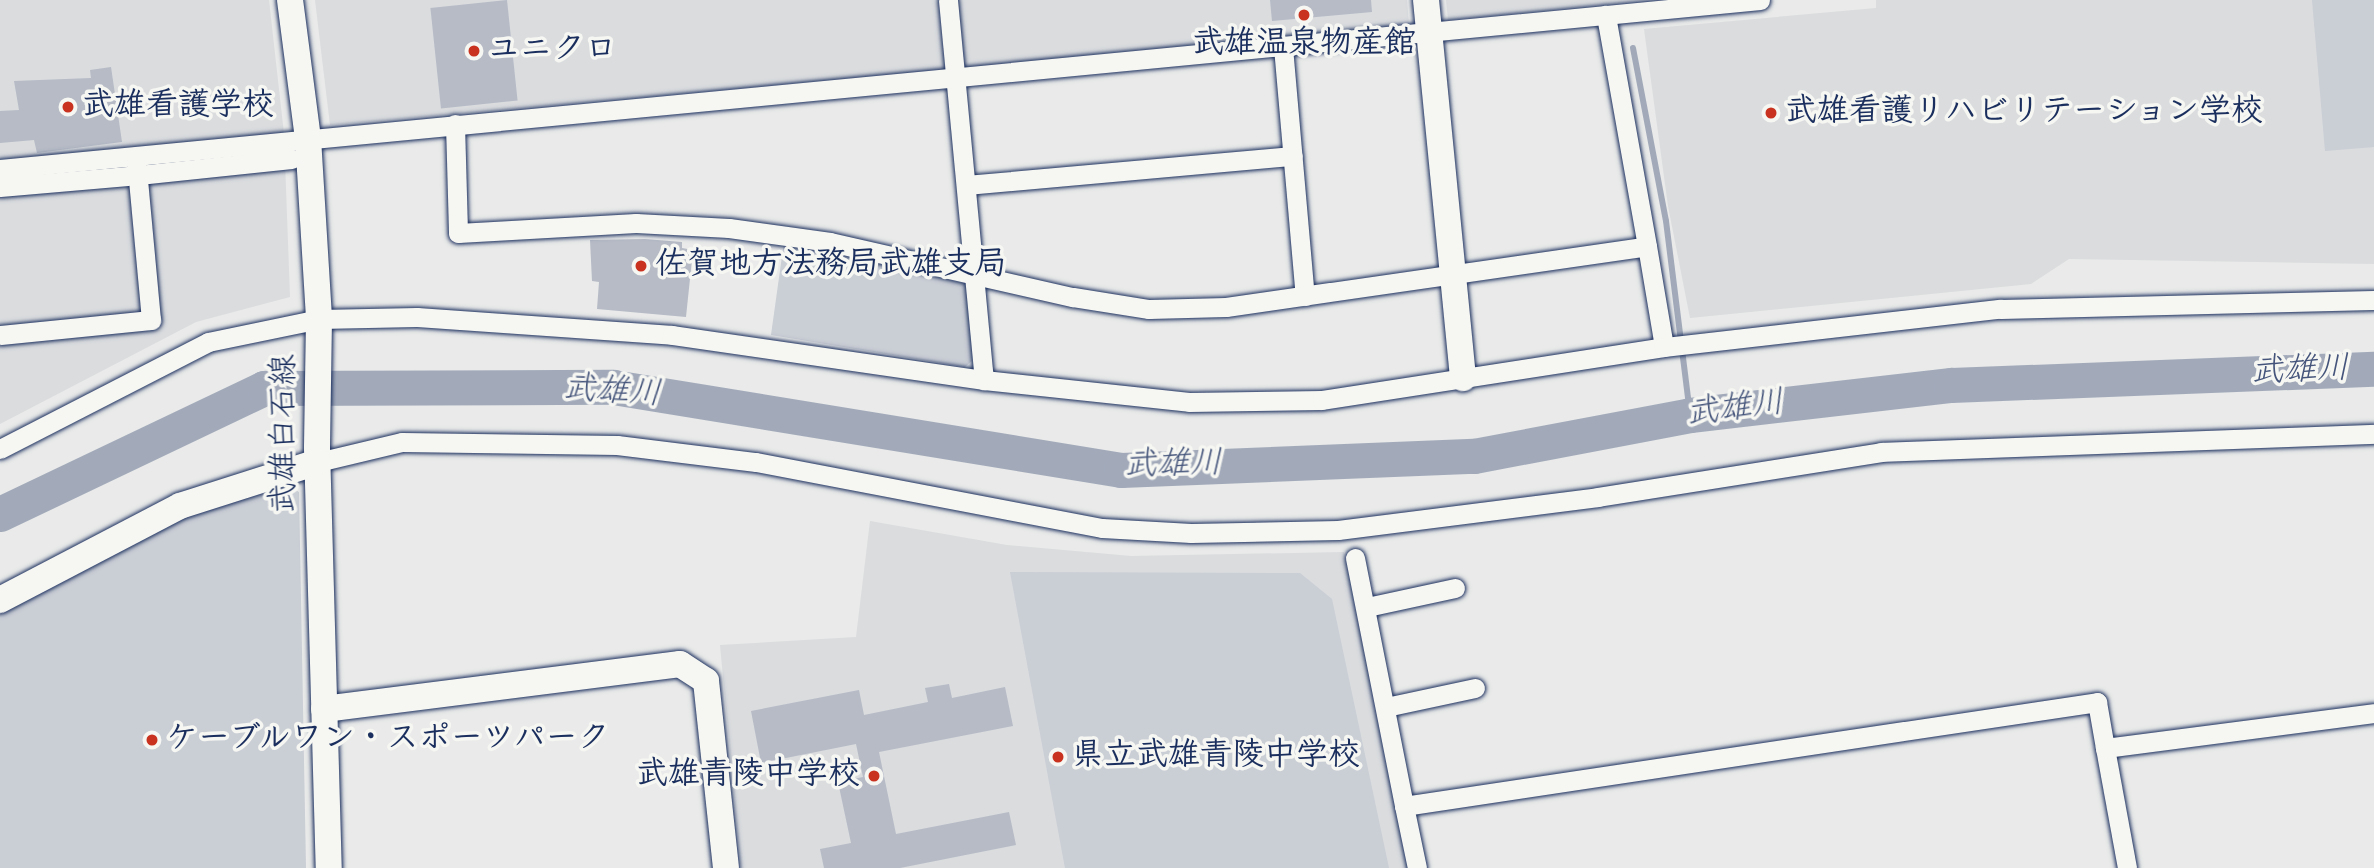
<!DOCTYPE html>
<html>
<head>
<meta charset="utf-8">
<style>
  body { margin:0 }
  #map { position:relative; width:2374px; height:868px; overflow:hidden; background:#e9eae9; font-family:"Indie Flower","Klee One",sans-serif }
  div>[style] { position:absolute }
  .built>* { inset:0; background:#dadcde }
  .green>* { inset:0; background:#caced5 }
  .stream>* { height:6px; margin:-3px; padding:0 3px; transform-origin:3px; border-radius:3px; background:#a2aaba }
  .river>* { height:35px; margin:-17.5px; padding:0 17.5px; transform-origin:17.5px; border-radius:17.5px; background:#a2aaba }
  .building>* { inset:0; background:#b6bbc6; transform-origin:0 0 }
  .roads { filter:drop-shadow(0 0 2px #1b2f5e) drop-shadow(0 0 2px #1b2f5e) }
  .street>* { height:19px; margin:-9.5px; padding:0 9.5px; transform-origin:9.5px; border-radius:9.5px; background:#f6f6f2 }
  .secondary>* { height:26px; margin:-13px; padding:0 13px; transform-origin:13px; border-radius:13px; background:#f6f6f2 }
  .dots>* { width:19px; height:19px; translate:-50% -50%; box-sizing:border-box; border:4px solid #f6f6f2; border-radius:50% }
  span { translate:-50% -50%; white-space:nowrap; text-align:center; line-height:1.15; -webkit-text-stroke:7px #f6f6f2; paint-order:stroke }
  .poi-label { font-size:32px; color:#1b2f5e; font-weight:700 }
  .left { translate:0 -50%; text-align:left }
  .right { translate:-100% -50%; text-align:right }
  .street-label { font-size:32px; color:#1b2f5e }
  .water-label { font-size:33px; color:#44547a; font-style:italic }
</style>
</head>
<body>
<div id="map">
  <div class="built">
    <div style="clip-path:polygon(0 0,269px 0,284px 134px,290px 297px,196px 322px,0 424px)"></div>
    <div style="clip-path:polygon(315px 0,938px 0,945px 70px,330px 125px)"></div>
    <div style="clip-path:polygon(957px 0,1407px 0,1409px 24px,964px 68px)"></div>
    <div style="clip-path:polygon(1446px 0,1648px 0,1448px 20px)"></div>
    <div style="clip-path:polygon(1876px 0,2374px 0,2374px 264px,2069px 259px,2031px 284px,1690px 318px,1668px 206px,1644px 29px,1876px 8px)"></div>
    <div style="clip-path:polygon(870px 521px,1007px 545px,1131px 556px,1344px 552px,1408px 868px,741px 868px,720px 645px,856px 637px)"></div>
  </div>
  <div class="green">
    <div style="clip-path:polygon(2312px 0,2374px 0,2374px 147px,2325px 151px)"></div>
    <div style="clip-path:polygon(784px 242px,967px 284px,974px 359px,965px 367px,771px 335px)"></div>
    <div style="clip-path:polygon(287px 485px,299px 492px,306px 868px,0 868px,0 611px,181px 518px)"></div>
    <div style="clip-path:polygon(1010px 572px,1300px 573px,1332px 599px,1389px 868px,1065px 868px)"></div>
  </div>
  <div class="stream">
    <div style="left:1633px;top:48px;width:176px;rotate:79.2deg"></div>
    <div style="left:1666px;top:221px;width:195px;rotate:82.9deg"></div>
  </div>
  <div class="river">
    <div style="left:0;top:514px;width:293px;rotate:-25.5deg"></div>
    <div style="left:264px;top:388px;width:349px;rotate:-0.2deg"></div>
    <div style="left:613px;top:387px;width:515px;rotate:9.28deg"></div>
    <div style="left:1121px;top:470px;width:353px;rotate:-2.3deg"></div>
    <div style="left:1474px;top:456px;width:220px;rotate:-10.7deg"></div>
    <div style="left:1690px;top:415px;width:263px;rotate:-6.6deg"></div>
    <div style="left:1951px;top:385px;width:423px;rotate:-2.2deg"></div>
  </div>
  <div class="building">
    <div style="left:507px;top:0;width:101px;height:77px;rotate:84deg"></div>
    <div style="clip-path:polygon(1270px 0,1371px 0,1372px 12px,1272px 21px)"></div>
    <div style="clip-path:polygon(111px 67px,122px 142px,37px 153px,34px 140px,0 143px,0 111px,19px 110px,14px 81px,91px 78px,90px 70px)"></div>
    <div style="clip-path:polygon(645px 239px,682px 242px,682px 248px,693px 250px,686px 317px,597px 309px,599px 282px,592px 281px,590px 240px)"></div>
    <div style="clip-path:polygon(949px 684px,952px 698px,1005px 687px,1013px 726px,879px 752px,896px 834px,1009px 812px,1016px 845px,900px 868px,824px 868px,820px 849px,851px 843px,838px 782px,863px 777px,856px 744px,761px 763px,751px 711px,859px 690px,864px 715px,928px 702px,925px 688px)"></div>
  </div>
  <div class="roads">
    <div class="street">
      <div style="left:948px;top:0;width:382px;rotate:84.6deg"></div>
      <div style="left:1283px;top:47px;width:250px;rotate:85deg"></div>
      <div style="left:455px;top:124px;width:109px;rotate:88.4deg"></div>
      <div style="left:458px;top:233px;width:178px;rotate:-3.2deg"></div>
      <div style="left:636px;top:223px;width:93px;rotate:3.1deg"></div>
      <div style="left:729px;top:228px;width:102px;rotate:7.9deg"></div>
      <div style="left:830px;top:242px;width:249px;rotate:12.8deg"></div>
      <div style="left:1073px;top:297px;width:77px;rotate:9deg"></div>
      <div style="left:1149px;top:309px;width:77px;rotate:-1.5deg"></div>
      <div style="left:1226px;top:307px;width:425px;rotate:-8.2deg"></div>
      <div style="left:1647px;top:246px;width:235px;rotate:-100.1deg"></div>
      <div style="left:0;top:169px;width:1768px;rotate:-5.48deg"></div>
      <div style="left:148px;top:174px;width:144px;rotate:-6deg"></div>
      <div style="left:966px;top:185px;width:328px;rotate:-5.1deg"></div>
      <div style="left:0;top:187px;width:128px;rotate:-4.9deg"></div>
      <div style="left:1647px;top:246px;width:102px;rotate:80.4deg"></div>
      <div style="left:0;top:335px;width:152px;rotate:-5.7deg"></div>
      <div style="left:151px;top:320px;width:163px;rotate:-95.3deg"></div>
      <div style="left:0;top:449px;width:234px;rotate:-27.2deg"></div>
      <div style="left:208px;top:342px;width:113px;rotate:-11.7deg"></div>
      <div style="left:319px;top:319px;width:98px;rotate:-1.2deg"></div>
      <div style="left:417px;top:317px;width:256px;rotate:4deg"></div>
      <div style="left:672px;top:335px;width:315px;rotate:8.2deg"></div>
      <div style="left:984px;top:380px;width:206px;rotate:6.1deg"></div>
      <div style="left:1189px;top:402px;width:133px;rotate:-0.9deg"></div>
      <div style="left:1322px;top:400px;width:346px;rotate:-8.8deg"></div>
      <div style="left:1664px;top:347px;width:338px;rotate:-6.5deg"></div>
      <div style="left:2000px;top:309px;width:374px;rotate:-1.4deg"></div>
      <div style="left:318px;top:462px;width:86px;rotate:-13.4deg"></div>
      <div style="left:402px;top:442px;width:215px;rotate:0.8deg"></div>
      <div style="left:617px;top:445px;width:140px;rotate:7deg"></div>
      <div style="left:756px;top:462px;width:352px;rotate:10.8deg"></div>
      <div style="left:1102px;top:528px;width:89px;rotate:3.2deg"></div>
      <div style="left:1191px;top:533px;width:147px;rotate:-1.2deg"></div>
      <div style="left:1338px;top:530px;width:262px;rotate:-7.2deg"></div>
      <div style="left:1598px;top:497px;width:287px;rotate:-9deg"></div>
      <div style="left:1881px;top:452px;width:493px;rotate:-2.1deg"></div>
      <div style="left:1355px;top:558px;width:253px;rotate:78.8deg"></div>
      <div style="left:1367px;top:607px;width:90px;rotate:-12.2deg"></div>
      <div style="left:1386px;top:707px;width:91px;rotate:-12.1deg"></div>
      <div style="left:2105px;top:748px;width:122px;rotate:79.6deg"></div>
      <div style="left:1417px;top:868px;width:63px;rotate:-101.8deg"></div>
      <div style="left:1404px;top:806px;width:701px;rotate:-8.53deg"></div>
      <div style="left:2097px;top:702px;width:47px;rotate:80.1deg"></div>
      <div style="left:2105px;top:748px;width:271px;rotate:-7.4deg"></div>
    </div>
    <div class="secondary">
      <div style="left:290px;top:0;width:139px;rotate:82.6deg"></div>
      <div style="left:308px;top:138px;width:181px;rotate:86.5deg"></div>
      <div style="left:319px;top:319px;width:129px;rotate:90.9deg"></div>
      <div style="left:317px;top:448px;width:420px;rotate:88.4deg"></div>
      <div style="left:1426px;top:0;width:380px;rotate:84.4deg"></div>
      <div style="left:0;top:600px;width:203px;rotate:-27.6deg"></div>
      <div style="left:180px;top:506px;width:145px;rotate:-17.7deg"></div>
      <div style="left:324px;top:709px;width:359px;rotate:-7.2deg"></div>
      <div style="left:680px;top:664px;width:31px;rotate:33deg"></div>
      <div style="left:706px;top:681px;width:188px;rotate:83.9deg"></div>
    </div>
  </div>
  <div class="dots">
    <div style="left:1304px;top:15px;background:#c8321e"></div>
    <div style="left:474px;top:51px;background:#c8321e"></div>
    <div style="left:68px;top:107px;background:#c8321e"></div>
    <div style="left:1771px;top:113px;background:#c8321e"></div>
    <div style="left:641px;top:266px;background:#c8321e"></div>
    <div style="left:152px;top:740px;background:#c8321e"></div>
    <div style="left:1058px;top:757px;background:#c8321e"></div>
    <div style="left:874px;top:776px;background:#c8321e"></div>
  </div>
  <div class="poi-label">
    <span style="left:1304px;top:45px">武雄温泉物産館</span>
    <span class="left" style="left:488px;top:51px">ユニクロ</span>
    <span class="left" style="left:82px;top:107px">武雄看護学校</span>
    <span class="left" style="left:1785px;top:113px">武雄看護リハビリテーション学校</span>
    <span class="left" style="left:655px;top:266px">佐賀地方法務局武雄支局</span>
    <span class="left" style="left:166px;top:740px">ケーブルワン・スポーツパーク</span>
    <span class="left" style="left:1072px;top:757px">県立武雄青陵中学校</span>
    <span class="right" style="left:860px;top:776px">武雄青陵中学校</span>
  </div>
  <div class="street-label">
    <span style="left:286px;top:434px;rotate:-90deg">武雄白石線</span>
  </div>
  <div class="water-label">
    <span style="left:2300px;top:372px;rotate:-2deg">武雄川</span>
    <span style="left:612px;top:393px;rotate:4deg">武雄川</span>
    <span style="left:1735px;top:410px;rotate:-7deg">武雄川</span>
    <span style="left:1173px;top:466px;rotate:-1deg">武雄川</span>
  </div>
</div>
</body>
</html>
